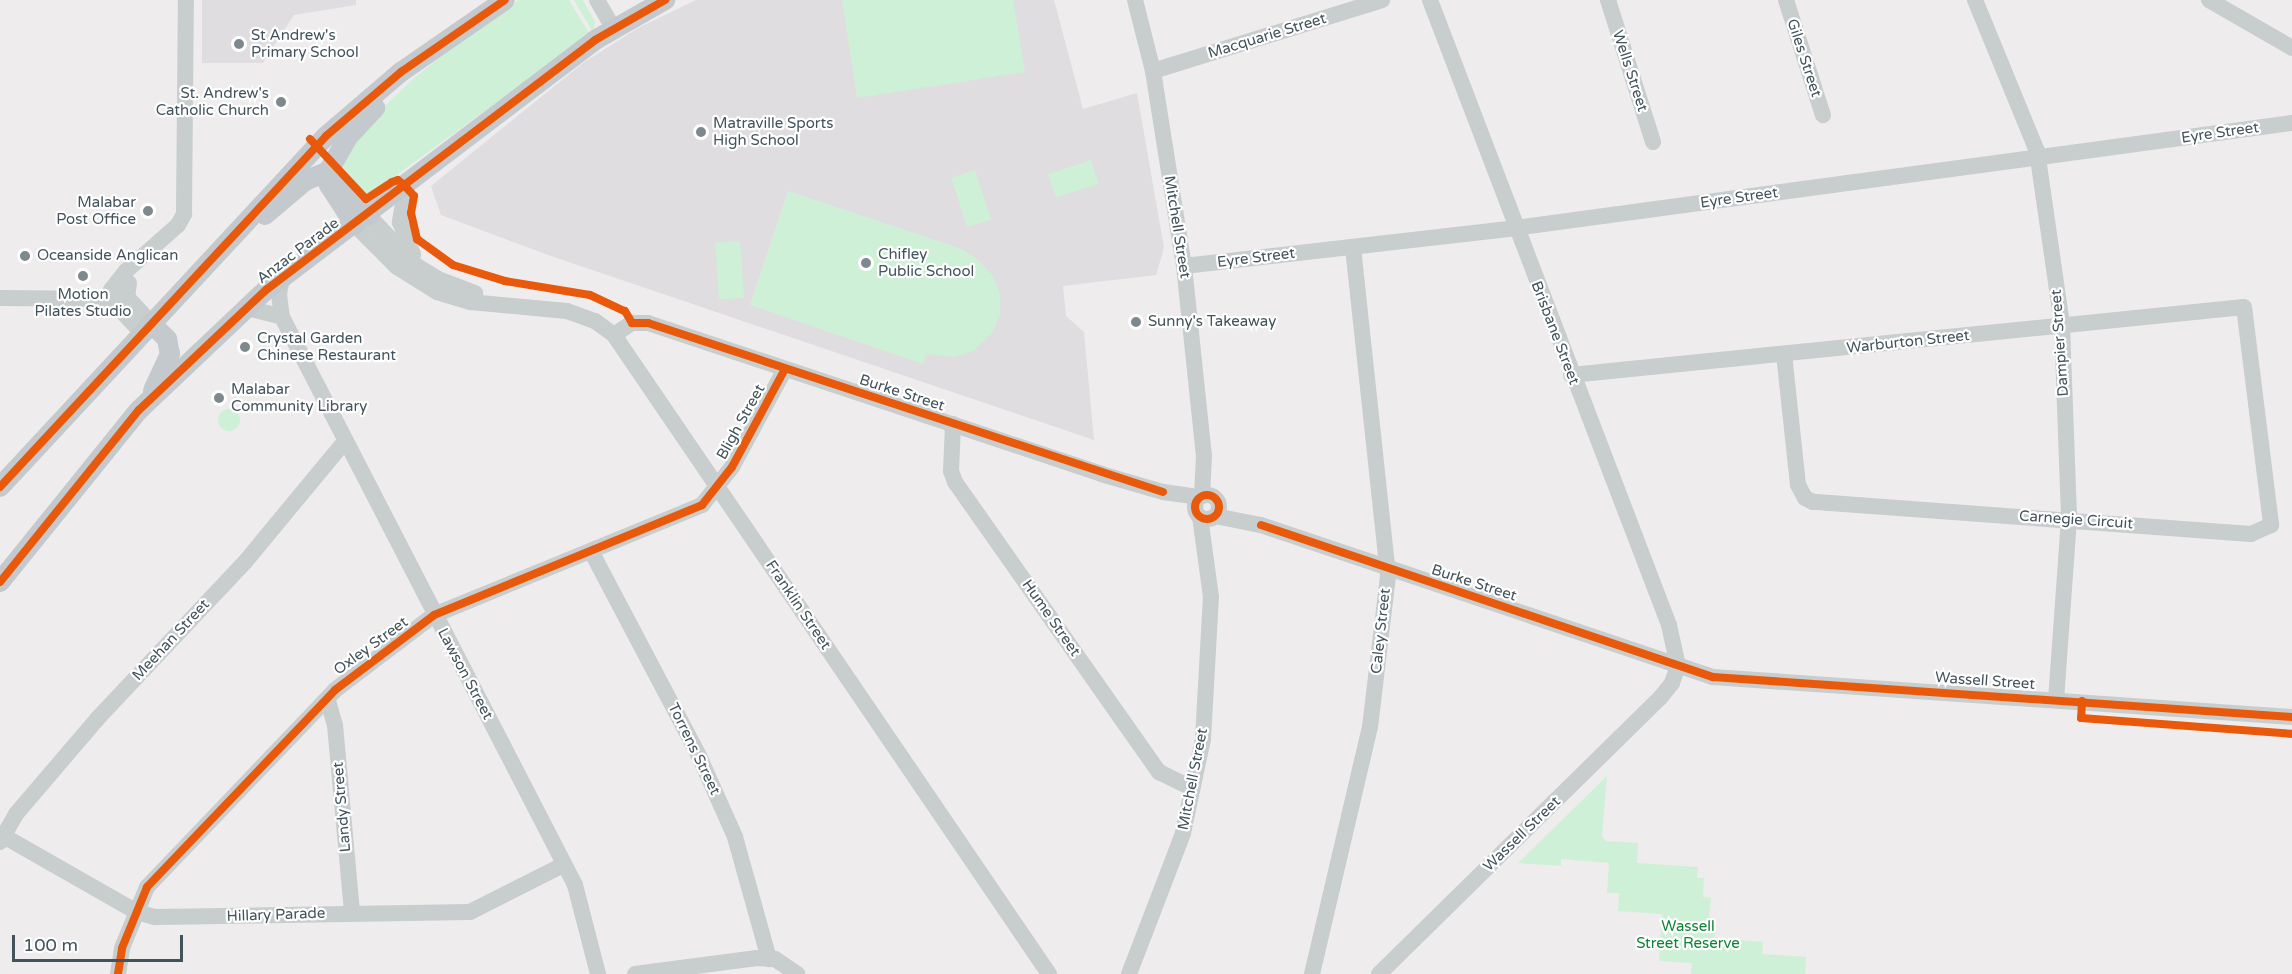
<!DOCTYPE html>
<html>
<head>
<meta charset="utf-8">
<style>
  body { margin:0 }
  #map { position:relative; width:2292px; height:974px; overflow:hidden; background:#eeeced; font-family:"Varela Round",sans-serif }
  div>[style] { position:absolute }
  .education>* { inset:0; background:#dfdddf }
  .green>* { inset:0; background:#cef0d6; transform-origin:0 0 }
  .round { border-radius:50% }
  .minor>* { height:16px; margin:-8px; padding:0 8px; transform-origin:8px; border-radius:8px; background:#c8cdce }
  .minor>.ring { margin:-8px; padding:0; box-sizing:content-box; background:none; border:16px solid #c8cdce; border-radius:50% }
  .major>* { height:20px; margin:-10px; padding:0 10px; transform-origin:10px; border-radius:10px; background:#c4c9cd }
  .cycleway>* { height:8px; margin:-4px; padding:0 4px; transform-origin:4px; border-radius:4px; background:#e8590c }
  .cycleway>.ring { margin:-4px; padding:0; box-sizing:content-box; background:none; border:8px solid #e8590c; border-radius:50% }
  .dots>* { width:16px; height:16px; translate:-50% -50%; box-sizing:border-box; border:3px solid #fff; border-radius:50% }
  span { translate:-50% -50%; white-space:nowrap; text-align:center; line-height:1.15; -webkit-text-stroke:4.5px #fff; paint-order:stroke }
  .poi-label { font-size:15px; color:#42535b }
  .left { translate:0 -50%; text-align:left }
  .right { translate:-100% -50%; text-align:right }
  .street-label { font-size:15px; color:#42535b }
  .park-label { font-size:15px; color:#0d8336 }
  .scale { position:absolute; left:12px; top:935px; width:171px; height:27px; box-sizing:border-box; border:3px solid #42535b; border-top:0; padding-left:8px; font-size:18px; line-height:21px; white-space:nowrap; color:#42535b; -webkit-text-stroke:4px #fff; paint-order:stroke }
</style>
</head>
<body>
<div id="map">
  <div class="education">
    <div style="clip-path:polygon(202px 0,356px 0,356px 5px,294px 15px,263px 63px,202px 63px)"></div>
    <div style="clip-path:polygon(696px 0,1054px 0,1083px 109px,1137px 93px,1164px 248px,1156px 275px,1063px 286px,1066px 316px,1084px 332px,1094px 440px,551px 256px,441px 215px,431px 186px,583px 63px,638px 28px)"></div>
  </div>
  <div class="green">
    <div style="clip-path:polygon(519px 0,569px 0,590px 35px,366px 197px,337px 160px,364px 126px,413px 79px,486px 21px)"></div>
    <div style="clip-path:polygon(574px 0,583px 0,595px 22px,593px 32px)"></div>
    <div style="clip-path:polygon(842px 0,1013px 0,1025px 72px,857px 98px)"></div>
    <div style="left:1091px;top:160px;width:25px;height:45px;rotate:72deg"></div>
    <div style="left:975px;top:170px;width:52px;height:25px;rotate:72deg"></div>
    <div style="clip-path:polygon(788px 191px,962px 249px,978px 260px,992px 275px,1000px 294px,1000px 314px,993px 332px,973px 351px,955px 357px,927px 354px,923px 364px,750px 305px)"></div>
    <div style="left:740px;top:241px;width:57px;height:25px;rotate:86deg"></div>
    <div class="round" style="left:218px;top:409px;width:22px;height:22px"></div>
    <div style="clip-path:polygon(1607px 776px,1602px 836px,1606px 841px,1638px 843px,1637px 863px,1698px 867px,1697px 878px,1704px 878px,1703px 897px,1711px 898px,1709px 917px,1716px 918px,1715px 938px,1763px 942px,1762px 954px,1806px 957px,1805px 974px,1691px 974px,1692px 963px,1659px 961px,1662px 914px,1618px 911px,1619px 893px,1607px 893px,1609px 863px,1561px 859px,1561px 866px,1518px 863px)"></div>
  </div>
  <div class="minor">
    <div style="left:597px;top:0;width:32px;rotate:60deg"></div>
    <div style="left:1135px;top:0;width:73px;rotate:75.8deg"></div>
    <div style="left:1153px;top:71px;width:197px;rotate:81deg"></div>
    <div style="left:1184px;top:266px;width:191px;rotate:84deg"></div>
    <div style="left:1204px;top:456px;width:40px;rotate:92.9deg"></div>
    <div style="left:1608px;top:0;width:149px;rotate:72.4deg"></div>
    <div style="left:1786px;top:0;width:121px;rotate:72.2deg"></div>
    <div style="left:1975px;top:0;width:163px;rotate:67.7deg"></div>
    <div style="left:2037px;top:151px;width:176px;rotate:81.8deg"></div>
    <div style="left:2062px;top:325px;width:194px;rotate:87.9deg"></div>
    <div style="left:2069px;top:519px;width:180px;rotate:94.1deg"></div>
    <div style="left:2209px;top:0;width:96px;rotate:30deg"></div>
    <div style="left:1153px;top:71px;width:240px;rotate:-17.2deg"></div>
    <div style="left:406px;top:187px;width:36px;rotate:100deg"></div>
    <div style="left:400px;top:222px;width:35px;rotate:68deg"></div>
    <div style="left:369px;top:216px;width:66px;rotate:46.8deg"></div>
    <div style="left:414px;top:264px;width:28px;rotate:32deg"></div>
    <div style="left:438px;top:279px;width:40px;rotate:21deg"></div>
    <div style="left:355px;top:225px;width:59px;rotate:45deg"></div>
    <div style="left:397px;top:267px;width:47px;rotate:32deg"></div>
    <div style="left:437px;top:292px;width:34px;rotate:17deg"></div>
    <div style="left:470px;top:302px;width:97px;rotate:5.3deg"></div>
    <div style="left:567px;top:311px;width:30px;rotate:20deg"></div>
    <div style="left:595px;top:321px;width:24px;rotate:36deg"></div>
    <div style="left:614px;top:335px;width:773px;rotate:55.75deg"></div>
    <div style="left:1184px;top:266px;width:333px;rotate:-6.5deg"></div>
    <div style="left:1515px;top:228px;width:784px;rotate:-7.7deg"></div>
    <div style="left:282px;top:277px;width:17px;rotate:100deg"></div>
    <div style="left:279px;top:294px;width:23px;rotate:83deg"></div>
    <div style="left:282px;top:317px;width:639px;rotate:62.71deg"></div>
    <div style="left:575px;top:885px;width:92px;rotate:75.5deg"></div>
    <div style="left:129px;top:283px;width:14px;rotate:98deg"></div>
    <div style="left:127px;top:297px;width:35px;rotate:47deg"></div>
    <div style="left:0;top:298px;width:103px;rotate:0.6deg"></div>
    <div style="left:103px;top:299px;width:23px;rotate:-15deg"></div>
    <div style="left:247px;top:308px;width:36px;rotate:14deg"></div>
    <div style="left:142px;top:333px;width:38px;rotate:-133deg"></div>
    <div style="left:116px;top:305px;width:16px;rotate:-108deg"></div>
    <div style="left:111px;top:290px;width:24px;rotate:-52deg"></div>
    <div style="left:126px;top:271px;width:69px;rotate:-41.5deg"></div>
    <div style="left:178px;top:225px;width:13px;rotate:-61deg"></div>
    <div style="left:184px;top:214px;width:214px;rotate:-89.5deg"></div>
    <div style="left:614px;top:335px;width:22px;rotate:-34deg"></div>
    <div style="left:632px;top:323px;width:16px"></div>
    <div style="left:648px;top:323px;width:478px;rotate:18.4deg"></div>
    <div style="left:1101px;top:474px;width:65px;rotate:16.2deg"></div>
    <div style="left:1163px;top:492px;width:37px;rotate:8deg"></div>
    <div style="left:1571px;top:375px;width:676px;rotate:-5.77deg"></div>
    <div style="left:2244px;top:307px;width:220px;rotate:82.9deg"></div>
    <div style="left:2271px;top:525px;width:22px;rotate:156deg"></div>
    <div style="left:2251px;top:534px;width:439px;rotate:-175.8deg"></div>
    <div style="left:1813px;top:502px;width:9px;rotate:-153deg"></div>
    <div style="left:1805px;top:498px;width:15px;rotate:-118deg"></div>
    <div style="left:1798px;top:485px;width:131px;rotate:-96.1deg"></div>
    <div style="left:953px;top:424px;width:47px;rotate:92.4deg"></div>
    <div style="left:951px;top:471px;width:12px;rotate:70deg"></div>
    <div style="left:955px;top:482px;width:355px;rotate:54.9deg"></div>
    <div style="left:1159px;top:772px;width:37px;rotate:26deg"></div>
    <div class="ring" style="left:1195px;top:495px;width:8px;height:8px"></div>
    <div style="left:1215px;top:516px;width:47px;rotate:11.1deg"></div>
    <div style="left:1261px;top:525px;width:477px;rotate:18.6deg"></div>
    <div style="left:1713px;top:677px;width:580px;rotate:3.95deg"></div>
    <div style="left:591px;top:551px;width:232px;rotate:62.2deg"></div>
    <div style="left:699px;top:756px;width:89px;rotate:66deg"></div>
    <div style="left:735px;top:837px;width:127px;rotate:74.4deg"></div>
    <div style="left:328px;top:701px;width:25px;rotate:74deg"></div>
    <div style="left:335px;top:725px;width:189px;rotate:84.8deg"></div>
    <div style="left:0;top:834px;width:158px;rotate:29.7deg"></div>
    <div style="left:137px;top:912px;width:19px;rotate:16deg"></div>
    <div style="left:155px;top:917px;width:315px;rotate:-0.9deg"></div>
    <div style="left:470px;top:912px;width:104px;rotate:-26.8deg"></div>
    <div style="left:0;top:842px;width:32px;rotate:-60deg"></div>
    <div style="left:16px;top:814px;width:126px;rotate:-49.5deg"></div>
    <div style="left:98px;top:718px;width:214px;rotate:-46.7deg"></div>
    <div style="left:245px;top:562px;width:157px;rotate:-50.4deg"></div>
    <div style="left:118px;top:974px;width:26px;rotate:-81deg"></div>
    <div style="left:122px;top:948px;width:66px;rotate:-67.7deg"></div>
    <div style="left:147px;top:887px;width:272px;rotate:-46.3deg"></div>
    <div style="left:335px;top:690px;width:124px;rotate:-37.1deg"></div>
    <div style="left:434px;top:615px;width:290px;rotate:-22.3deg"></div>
    <div style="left:702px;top:505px;width:48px;rotate:-51.7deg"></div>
    <div style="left:732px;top:467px;width:111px;rotate:-61.6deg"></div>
    <div style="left:635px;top:974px;width:123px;rotate:-7.5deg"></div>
    <div style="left:757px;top:958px;width:18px;rotate:3deg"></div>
    <div style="left:775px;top:959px;width:27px;rotate:34deg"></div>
    <div style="left:1129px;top:974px;width:151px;rotate:-69deg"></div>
    <div style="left:1183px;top:833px;width:96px;rotate:-78deg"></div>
    <div style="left:1203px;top:739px;width:142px;rotate:-86.8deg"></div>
    <div style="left:1211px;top:597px;width:81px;rotate:-97.8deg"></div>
    <div style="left:1312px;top:974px;width:254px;rotate:-76.8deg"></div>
    <div style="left:1370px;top:727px;width:153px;rotate:-83.2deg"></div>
    <div style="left:1388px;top:575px;width:330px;rotate:-96.1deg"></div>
    <div style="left:1379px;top:974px;width:394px;rotate:-44.5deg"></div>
    <div style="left:1660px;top:698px;width:19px;rotate:-51deg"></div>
    <div style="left:1672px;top:683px;width:18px;rotate:-71deg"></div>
    <div style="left:1678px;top:666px;width:42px;rotate:-102.4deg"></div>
    <div style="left:1669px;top:625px;width:669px;rotate:-110.93deg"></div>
  </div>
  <div class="major">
    <div style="left:265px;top:215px;width:52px;rotate:-40.4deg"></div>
    <div style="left:305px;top:181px;width:21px;rotate:-23deg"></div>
    <div style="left:324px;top:173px;width:13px;rotate:23deg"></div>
    <div style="left:336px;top:178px;width:50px;rotate:49deg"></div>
    <div style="left:355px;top:225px;width:48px;rotate:-123deg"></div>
    <div style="left:329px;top:185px;width:15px;rotate:-90deg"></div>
    <div style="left:329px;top:170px;width:38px;rotate:-60deg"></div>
    <div style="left:348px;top:137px;width:40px;rotate:-47deg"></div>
    <div style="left:151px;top:323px;width:23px;rotate:45deg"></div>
    <div style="left:167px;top:339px;width:15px;rotate:79deg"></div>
    <div style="left:170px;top:354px;width:40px;rotate:115deg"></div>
    <div style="left:0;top:487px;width:479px;rotate:-47.1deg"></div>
    <div style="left:326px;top:136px;width:99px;rotate:-40.5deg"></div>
    <div style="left:401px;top:72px;width:126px;rotate:-34.7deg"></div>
    <div style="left:0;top:582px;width:221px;rotate:-51.1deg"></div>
    <div style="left:139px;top:410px;width:175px;rotate:-43.4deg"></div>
    <div style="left:266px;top:290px;width:413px;rotate:-37.2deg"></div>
    <div style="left:595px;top:40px;width:81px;rotate:-29.7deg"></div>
  </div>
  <div class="cycleway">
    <div style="left:310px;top:139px;width:82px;rotate:47deg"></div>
    <div style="left:366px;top:199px;width:31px;rotate:-33deg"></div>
    <div style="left:392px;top:182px;width:6px;rotate:-18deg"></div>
    <div style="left:398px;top:180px;width:6px;rotate:39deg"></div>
    <div style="left:403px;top:184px;width:16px;rotate:47deg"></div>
    <div style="left:414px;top:196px;width:17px;rotate:100deg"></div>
    <div style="left:411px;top:213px;width:27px;rotate:77deg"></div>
    <div style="left:417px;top:239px;width:44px;rotate:35.8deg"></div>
    <div style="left:453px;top:265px;width:54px;rotate:17.1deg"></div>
    <div style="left:505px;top:281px;width:86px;rotate:9.4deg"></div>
    <div style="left:590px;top:295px;width:38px;rotate:25deg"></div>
    <div style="left:625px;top:311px;width:14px;rotate:60deg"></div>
    <div style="left:632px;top:323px;width:16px"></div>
    <div style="left:648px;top:323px;width:542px;rotate:18.17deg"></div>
    <div style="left:0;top:487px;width:479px;rotate:-47.1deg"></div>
    <div style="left:326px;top:136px;width:99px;rotate:-40.5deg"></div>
    <div style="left:401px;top:72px;width:126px;rotate:-34.7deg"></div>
    <div class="ring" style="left:1195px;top:495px;width:16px;height:16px"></div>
    <div style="left:1261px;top:525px;width:477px;rotate:18.6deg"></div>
    <div style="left:1713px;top:677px;width:580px;rotate:3.95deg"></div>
    <div style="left:0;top:582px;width:221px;rotate:-51.1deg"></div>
    <div style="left:139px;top:410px;width:175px;rotate:-43.4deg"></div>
    <div style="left:266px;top:290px;width:413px;rotate:-37.2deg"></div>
    <div style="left:595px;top:40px;width:81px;rotate:-29.7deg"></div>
    <div style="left:2082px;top:701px;width:17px;rotate:93deg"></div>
    <div style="left:2081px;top:718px;width:212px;rotate:4.3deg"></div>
    <div style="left:118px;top:974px;width:26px;rotate:-81deg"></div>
    <div style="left:122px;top:948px;width:66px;rotate:-67.7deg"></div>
    <div style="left:147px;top:887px;width:272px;rotate:-46.3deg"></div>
    <div style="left:335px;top:690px;width:124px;rotate:-37.1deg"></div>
    <div style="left:434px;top:615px;width:290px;rotate:-22.3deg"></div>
    <div style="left:702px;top:505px;width:48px;rotate:-51.7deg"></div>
    <div style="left:732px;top:467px;width:111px;rotate:-61.6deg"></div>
  </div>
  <div class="dots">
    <div style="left:239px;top:44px;background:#7e898e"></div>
    <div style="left:281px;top:102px;background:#7e898e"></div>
    <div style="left:701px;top:132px;background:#7e898e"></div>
    <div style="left:148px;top:211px;background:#7e898e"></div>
    <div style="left:25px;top:256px;background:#7e898e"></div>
    <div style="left:866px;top:263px;background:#7e898e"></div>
    <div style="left:83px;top:276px;background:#7e898e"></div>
    <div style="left:1136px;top:322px;background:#7e898e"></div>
    <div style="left:245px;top:347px;background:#7e898e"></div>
    <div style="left:219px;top:398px;background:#7e898e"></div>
  </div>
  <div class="poi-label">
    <span class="left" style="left:251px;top:44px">St Andrew's<br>Primary School</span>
    <span class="right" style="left:269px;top:102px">St. Andrew's<br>Catholic Church</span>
    <span class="left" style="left:713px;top:132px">Matraville Sports<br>High School</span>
    <span class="right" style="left:136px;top:211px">Malabar<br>Post Office</span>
    <span class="left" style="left:878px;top:263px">Chifley<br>Public School</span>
    <span class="left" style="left:37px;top:256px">Oceanside Anglican</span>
    <span style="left:83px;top:303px">Motion<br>Pilates Studio</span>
    <span class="left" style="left:1148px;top:322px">Sunny's Takeaway</span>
    <span class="left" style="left:257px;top:347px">Crystal Garden<br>Chinese Restaurant</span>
    <span class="left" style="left:231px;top:398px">Malabar<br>Community Library</span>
  </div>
  <div class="street-label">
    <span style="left:1267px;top:36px;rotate:-17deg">Macquarie Street</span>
    <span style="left:1804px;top:58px;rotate:72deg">Giles Street</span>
    <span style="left:1630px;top:71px;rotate:72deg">Wells Street</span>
    <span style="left:2220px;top:133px;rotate:-8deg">Eyre Street</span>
    <span style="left:1739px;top:198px;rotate:-8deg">Eyre Street</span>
    <span style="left:1177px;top:227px;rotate:81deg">Mitchell Street</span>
    <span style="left:298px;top:251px;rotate:-37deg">Anzac Parade</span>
    <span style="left:1256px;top:258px;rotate:-7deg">Eyre Street</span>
    <span style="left:1555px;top:333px;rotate:69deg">Brisbane Street</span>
    <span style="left:1908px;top:342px;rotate:-6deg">Warburton Street</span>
    <span style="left:2060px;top:343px;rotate:-94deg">Dampier Street</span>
    <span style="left:902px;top:393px;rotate:18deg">Burke Street</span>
    <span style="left:741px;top:422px;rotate:-61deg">Bligh Street</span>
    <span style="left:2076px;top:520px;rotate:4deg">Carnegie Circuit</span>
    <span style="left:1474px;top:583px;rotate:18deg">Burke Street</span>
    <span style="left:798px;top:605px;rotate:56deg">Franklin Street</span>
    <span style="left:1051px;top:618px;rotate:55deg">Hume Street</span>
    <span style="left:1381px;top:631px;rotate:-84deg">Caley Street</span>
    <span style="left:171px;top:640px;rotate:-47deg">Meehan Street</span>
    <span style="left:371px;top:646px;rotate:-36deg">Oxley Street</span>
    <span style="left:465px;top:674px;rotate:62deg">Lawson Street</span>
    <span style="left:1985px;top:681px;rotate:4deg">Wassell Street</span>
    <span style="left:694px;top:749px;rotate:64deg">Torrens Street</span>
    <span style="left:1193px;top:779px;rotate:-79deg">Mitchell Street</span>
    <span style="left:342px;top:807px;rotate:-95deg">Landy Street</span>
    <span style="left:1522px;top:834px;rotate:-44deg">Wassell Street</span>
    <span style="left:276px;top:915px;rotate:-2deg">Hillary Parade</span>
  </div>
  <div class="park-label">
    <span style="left:1688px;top:935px">Wassell<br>Street Reserve</span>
  </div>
  <div class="scale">100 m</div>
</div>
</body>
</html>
